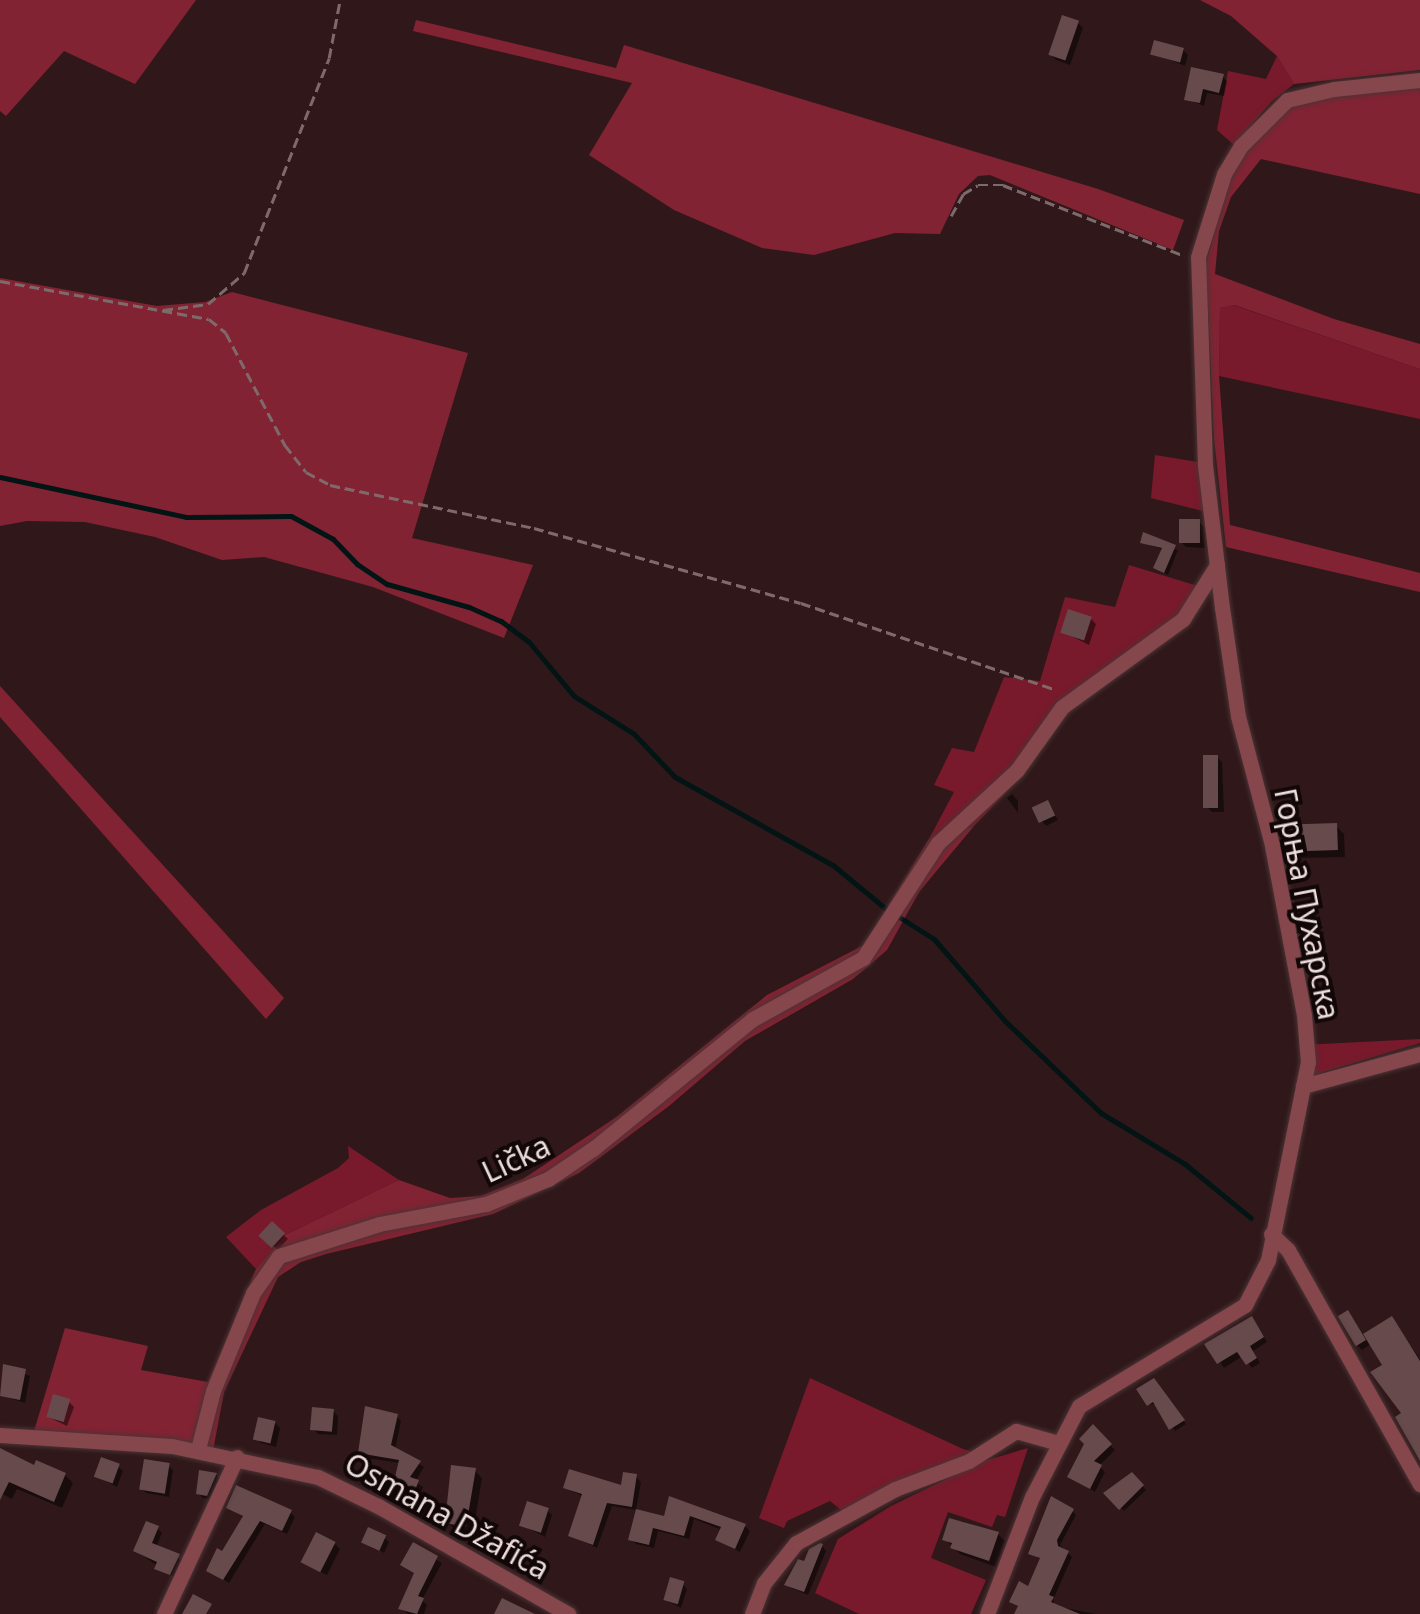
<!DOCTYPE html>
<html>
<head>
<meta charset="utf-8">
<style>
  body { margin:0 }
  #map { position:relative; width:1420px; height:1614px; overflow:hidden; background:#30181a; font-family:"Noto Sans",sans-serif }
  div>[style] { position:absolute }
  .green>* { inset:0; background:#79192c }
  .forest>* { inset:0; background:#822333 }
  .shadow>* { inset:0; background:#0007; transform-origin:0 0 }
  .stream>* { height:5px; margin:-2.5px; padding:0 2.5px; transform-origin:2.5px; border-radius:2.5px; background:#021414 }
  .building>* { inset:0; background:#664a4c; transform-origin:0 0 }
  .path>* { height:2.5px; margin-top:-1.25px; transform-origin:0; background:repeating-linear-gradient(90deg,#7f6a6b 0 10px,transparent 0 15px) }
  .roads { filter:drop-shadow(0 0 2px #4b3435) drop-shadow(0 0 2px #4b3435) }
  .minor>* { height:15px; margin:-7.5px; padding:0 7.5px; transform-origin:7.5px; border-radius:7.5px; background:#85464c }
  span { translate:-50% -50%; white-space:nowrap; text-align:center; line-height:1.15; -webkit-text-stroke:8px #110707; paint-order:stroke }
  .street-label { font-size:30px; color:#edd }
</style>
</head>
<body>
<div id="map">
  <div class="green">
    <div style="clip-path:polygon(1277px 56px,1294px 84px,1272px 101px,1234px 145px,1217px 130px,1228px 71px,1266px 79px)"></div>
    <div style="clip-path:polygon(1233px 305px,1420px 369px,1420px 419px,1219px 376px,1220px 308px)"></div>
    <div style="clip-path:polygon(1155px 455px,1198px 462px,1203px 511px,1151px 498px)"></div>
    <div style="clip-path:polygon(1129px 565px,1211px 590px,1186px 625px,1063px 715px,1027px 770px,974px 826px,929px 839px,954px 792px,934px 785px,952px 748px,974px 752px,1004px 677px,1040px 681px,1065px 597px,1115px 607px)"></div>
    <div style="clip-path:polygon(1420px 1039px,1420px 1043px,1310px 1076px,1302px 1045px)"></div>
    <div style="clip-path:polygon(348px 1146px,399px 1180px,285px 1235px,256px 1269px,226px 1237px,261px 1210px,338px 1168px,349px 1158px)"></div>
    <div style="clip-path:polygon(810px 1378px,963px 1449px,973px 1452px,847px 1515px,830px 1501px,787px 1521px,784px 1528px,759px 1518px)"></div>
    <div style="clip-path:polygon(1028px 1448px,1005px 1517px,997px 1515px,992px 1527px,948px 1512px,931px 1558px,986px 1580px,971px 1614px,859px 1614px,815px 1593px,838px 1539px,891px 1506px,984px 1461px)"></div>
  </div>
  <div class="forest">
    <div style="clip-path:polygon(0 0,196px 0,135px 84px,64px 51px,6px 116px,0 111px)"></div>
    <div style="clip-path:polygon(1200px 0,1420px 0,1420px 70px,1294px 84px,1277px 56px,1231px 16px)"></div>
    <div style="clip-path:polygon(416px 20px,616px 68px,624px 45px,1098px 189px,1184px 220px,1173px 250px,990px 175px,978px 176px,959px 194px,940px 234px,895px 233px,814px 255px,762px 248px,674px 210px,589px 155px,632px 83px,413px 31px)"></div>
    <div style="clip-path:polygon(1420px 86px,1420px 194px,1261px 159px,1231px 197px,1219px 231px,1215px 274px,1334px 319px,1420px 344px,1420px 369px,1234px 305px,1220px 308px,1219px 376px,1230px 525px,1420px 573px,1420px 592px,1226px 547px,1214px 439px,1206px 263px,1227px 186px,1245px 154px,1282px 111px,1320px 96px)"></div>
    <div style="clip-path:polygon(0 278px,157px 306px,205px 302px,232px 292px,468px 353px,412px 538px,533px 565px,504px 638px,373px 587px,264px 557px,222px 560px,155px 537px,85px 522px,27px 521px,0 526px)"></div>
    <div style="clip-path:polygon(0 686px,284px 998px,266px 1019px,0 717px)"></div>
    <div style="clip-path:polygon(974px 826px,919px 892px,887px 950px,853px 979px,745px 1041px,669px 1106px,579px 1173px,493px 1214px,326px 1254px,301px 1262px,278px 1277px,224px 1392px,212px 1456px,34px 1431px,65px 1328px,148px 1346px,141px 1370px,208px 1382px,256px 1269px,285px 1235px,399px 1180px,450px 1198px,481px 1196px,523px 1179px,618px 1116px,767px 995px,864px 945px,929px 839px)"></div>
  </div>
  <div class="shadow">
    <div style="clip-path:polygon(1078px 23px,1083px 28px,1070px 65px,1056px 60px,1051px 55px)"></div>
    <div style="clip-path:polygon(1183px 50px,1188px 55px,1185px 66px,1153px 53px)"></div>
    <div style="clip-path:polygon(1222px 76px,1227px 81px,1224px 96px,1207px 93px,1204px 106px,1187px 99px)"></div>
    <div style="clip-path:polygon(1199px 522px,1204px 527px,1205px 548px,1186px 547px,1181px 542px)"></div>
    <div style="clip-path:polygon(1143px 543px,1178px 550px,1168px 575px,1156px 568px,1164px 550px)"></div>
    <div style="clip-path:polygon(1091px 619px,1096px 624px,1089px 645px,1063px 632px)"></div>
    <div style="clip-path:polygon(1217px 757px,1222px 762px,1224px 812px,1212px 812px,1207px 807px)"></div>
    <div style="clip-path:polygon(1012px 794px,1018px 801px,1018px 813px,1007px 798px)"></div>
    <div style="clip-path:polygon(1047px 803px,1058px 820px,1046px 826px,1042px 821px)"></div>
    <div style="clip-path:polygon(1336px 826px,1344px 834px,1345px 857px,1302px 858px,1293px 849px)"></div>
    <div style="left:272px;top:1225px;width:21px;height:15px;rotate:41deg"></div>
    <div style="clip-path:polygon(1342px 1317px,1353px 1318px,1364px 1336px,1392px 1319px,1420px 1359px,1420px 1458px,1386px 1365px,1372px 1343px,1362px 1350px,1357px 1345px)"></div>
    <div style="clip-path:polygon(1256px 1324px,1267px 1342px,1253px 1351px,1260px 1363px,1252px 1368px,1243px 1356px,1224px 1368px,1208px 1344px)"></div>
    <div style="clip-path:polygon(5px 1367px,30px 1376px,25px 1403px,0 1395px)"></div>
    <div style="clip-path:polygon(1157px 1385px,1186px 1424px,1175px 1431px,1157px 1405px,1149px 1404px)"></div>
    <div style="clip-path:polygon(69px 1402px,74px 1407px,67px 1426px,48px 1417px)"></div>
    <div style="clip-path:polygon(333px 1411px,338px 1416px,337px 1435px,318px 1434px,313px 1429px)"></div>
    <div style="clip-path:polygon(396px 1416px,401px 1421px,395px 1450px,424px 1467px,415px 1482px,423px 1487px,417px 1501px,395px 1489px,401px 1463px,365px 1458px,360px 1453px)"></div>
    <div style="clip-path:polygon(275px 1423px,280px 1428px,276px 1447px,261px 1443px,256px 1438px)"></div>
    <div style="clip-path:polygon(1093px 1428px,1115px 1450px,1099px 1466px,1105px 1472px,1095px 1492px,1070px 1476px)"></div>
    <div style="clip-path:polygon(0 1451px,35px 1469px,65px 1475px,73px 1483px,62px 1508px,17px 1489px,12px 1499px,0 1493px)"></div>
    <div style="clip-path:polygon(168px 1466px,173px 1470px,169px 1497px,146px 1493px,141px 1488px)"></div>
    <div style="clip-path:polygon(118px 1467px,123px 1471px,117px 1487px,96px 1476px)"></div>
    <div style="clip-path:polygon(475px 1471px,482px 1478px,473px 1533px,455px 1530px,447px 1522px)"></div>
    <div style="clip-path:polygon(216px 1475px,221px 1480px,212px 1499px,203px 1498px,198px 1493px)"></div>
    <div style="clip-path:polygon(1132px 1475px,1146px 1490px,1124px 1511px,1107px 1494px)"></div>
    <div style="clip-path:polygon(636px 1477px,641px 1482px,636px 1510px,612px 1506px,597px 1548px,570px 1535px,584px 1497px,566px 1488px,623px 1488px)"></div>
    <div style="clip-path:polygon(671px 1499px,745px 1526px,750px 1531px,740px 1552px,718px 1540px,722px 1530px,694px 1519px,689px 1539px,658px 1531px,654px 1548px,636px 1544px,631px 1539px,666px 1519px)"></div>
    <div style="clip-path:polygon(229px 1508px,290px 1512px,295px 1517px,287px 1534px,265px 1524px,229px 1583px,209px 1571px,245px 1518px)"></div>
    <div style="clip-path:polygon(547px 1510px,552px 1515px,545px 1537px,522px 1525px)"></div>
    <div style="clip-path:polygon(1072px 1511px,1076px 1515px,1060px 1545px,1072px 1557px,1053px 1600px,1055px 1606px,1096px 1614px,1017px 1614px,1020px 1608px,1012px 1602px,1029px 1589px,1042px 1560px,1031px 1553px)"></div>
    <div style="clip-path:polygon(962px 1521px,998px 1534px,1005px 1541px,996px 1567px,960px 1554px,945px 1539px)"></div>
    <div style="clip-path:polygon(158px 1529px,162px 1533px,156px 1547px,183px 1561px,175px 1578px,136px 1551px)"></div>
    <div style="clip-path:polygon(384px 1537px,389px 1542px,384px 1553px,364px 1541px)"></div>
    <div style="clip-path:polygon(335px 1544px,340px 1549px,327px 1575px,309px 1566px)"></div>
    <div style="clip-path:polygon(414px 1546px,442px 1563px,422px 1600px,427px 1605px,424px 1614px,408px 1614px,401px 1608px,416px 1574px)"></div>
    <div style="clip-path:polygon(823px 1547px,826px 1551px,808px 1595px,791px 1588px,787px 1584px,811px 1551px)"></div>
    <div style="clip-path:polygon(683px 1584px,687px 1589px,681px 1608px,666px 1600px)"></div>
  </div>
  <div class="stream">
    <div style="left:0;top:477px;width:190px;rotate:12.1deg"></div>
    <div style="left:186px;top:517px;width:105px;rotate:-0.5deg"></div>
    <div style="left:291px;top:516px;width:48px;rotate:28.7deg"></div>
    <div style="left:333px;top:539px;width:35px;rotate:46deg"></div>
    <div style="left:357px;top:564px;width:36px;rotate:34deg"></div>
    <div style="left:387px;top:584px;width:85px;rotate:15.7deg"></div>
    <div style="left:469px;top:607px;width:35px;rotate:24deg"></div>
    <div style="left:501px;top:621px;width:35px;rotate:37deg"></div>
    <div style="left:529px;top:642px;width:70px;rotate:50.2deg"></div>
    <div style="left:574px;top:696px;width:71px;rotate:32.3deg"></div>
    <div style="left:634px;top:734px;width:59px;rotate:46.4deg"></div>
    <div style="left:675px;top:777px;width:182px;rotate:29.2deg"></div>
    <div style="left:834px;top:866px;width:66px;rotate:39.5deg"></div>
    <div style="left:885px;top:908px;width:58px;rotate:32.3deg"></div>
    <div style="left:934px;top:939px;width:108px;rotate:49.1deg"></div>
    <div style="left:1005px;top:1021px;width:133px;rotate:43.8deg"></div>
    <div style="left:1101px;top:1113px;width:98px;rotate:31.3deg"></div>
    <div style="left:1185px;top:1164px;width:85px;rotate:39.3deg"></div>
  </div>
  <div class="building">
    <div style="left:1062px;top:15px;width:18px;height:42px;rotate:19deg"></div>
    <div style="left:1154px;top:40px;width:31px;height:15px;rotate:15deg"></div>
    <div style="clip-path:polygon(1191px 67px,1224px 74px,1219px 93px,1203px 89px,1200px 103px,1184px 100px)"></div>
    <div style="left:1179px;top:519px;width:21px;height:24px"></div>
    <div style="clip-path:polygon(1143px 532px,1176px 545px,1164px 573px,1153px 568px,1162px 548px,1140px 543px)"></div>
    <div style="left:1068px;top:609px;width:25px;height:25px;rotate:18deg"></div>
    <div style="left:1203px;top:755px;width:15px;height:53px"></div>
    <div style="left:1048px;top:800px;width:17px;height:18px;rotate:65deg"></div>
    <div style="left:1337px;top:823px;width:27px;height:46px;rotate:88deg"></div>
    <div style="left:272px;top:1221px;width:18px;height:20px;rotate:43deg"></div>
    <div style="left:1348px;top:1310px;width:35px;height:12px;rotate:59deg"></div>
    <div style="clip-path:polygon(1252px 1316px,1264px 1337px,1250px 1346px,1257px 1358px,1246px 1365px,1237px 1352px,1217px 1364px,1204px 1344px)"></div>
    <div style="clip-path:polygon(1392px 1316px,1420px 1361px,1420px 1461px,1395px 1417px,1401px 1413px,1370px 1372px,1382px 1365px,1363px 1334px)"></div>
    <div style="clip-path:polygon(3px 1364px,26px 1369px,20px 1400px,0 1396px)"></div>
    <div style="clip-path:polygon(1154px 1378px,1185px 1420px,1169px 1430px,1153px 1402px,1147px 1406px,1136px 1389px)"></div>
    <div style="left:53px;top:1394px;width:18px;height:24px;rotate:16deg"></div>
    <div style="clip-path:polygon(365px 1406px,398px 1414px,391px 1445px,421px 1461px,410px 1477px,419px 1480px,412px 1498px,392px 1490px,399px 1460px,358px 1453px)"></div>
    <div style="left:312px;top:1407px;width:22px;height:23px;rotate:5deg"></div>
    <div style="left:258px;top:1417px;width:18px;height:23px;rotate:13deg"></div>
    <div style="clip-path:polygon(1093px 1424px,1112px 1444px,1094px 1461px,1102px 1465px,1090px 1489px,1067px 1477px,1084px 1444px,1079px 1439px)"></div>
    <div style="clip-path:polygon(0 1448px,34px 1465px,36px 1460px,66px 1473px,54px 1502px,9px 1482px,0 1500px)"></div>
    <div style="left:101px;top:1457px;width:20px;height:21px;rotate:20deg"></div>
    <div style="left:144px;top:1459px;width:26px;height:31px;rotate:9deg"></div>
    <div style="clip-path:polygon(451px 1465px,476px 1468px,466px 1527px,445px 1523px)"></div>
    <div style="clip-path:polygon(569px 1469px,621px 1485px,623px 1472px,637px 1474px,632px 1507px,607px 1503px,593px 1545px,568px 1536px,582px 1494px,563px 1488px)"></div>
    <div style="clip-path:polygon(199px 1470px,217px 1473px,207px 1496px,196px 1494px)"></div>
    <div style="clip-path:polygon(1132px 1472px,1144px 1485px,1119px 1510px,1103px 1493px)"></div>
    <div style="clip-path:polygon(236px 1485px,292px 1510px,282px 1531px,260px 1521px,223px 1580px,206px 1571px,217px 1548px,222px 1551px,243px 1516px,226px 1508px)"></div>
    <div style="clip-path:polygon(669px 1496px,746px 1524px,735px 1549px,715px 1540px,721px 1527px,690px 1516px,684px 1536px,653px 1528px,649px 1545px,628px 1540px,636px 1509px,664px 1516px)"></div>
    <div style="clip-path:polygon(1051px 1496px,1074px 1509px,1057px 1540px,1058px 1546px,1069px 1551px,1049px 1595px,1054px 1597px,1051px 1602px,1080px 1614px,1014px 1614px,1018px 1606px,1009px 1602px,1019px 1581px,1028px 1586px,1040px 1558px,1028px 1554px)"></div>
    <div style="left:527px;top:1501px;width:23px;height:26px;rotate:18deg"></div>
    <div style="clip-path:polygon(949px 1518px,999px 1532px,989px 1561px,950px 1548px,952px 1543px,942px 1540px)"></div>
    <div style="clip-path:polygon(146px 1521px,159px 1526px,152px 1543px,180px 1554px,170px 1575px,154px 1569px,157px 1562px,133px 1551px)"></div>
    <div style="left:368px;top:1527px;width:20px;height:17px;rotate:24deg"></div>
    <div style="left:316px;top:1532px;width:22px;height:34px;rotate:27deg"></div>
    <div style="clip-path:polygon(413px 1542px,438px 1556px,418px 1596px,424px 1598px,417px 1614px,398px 1609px,414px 1573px,400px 1565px)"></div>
    <div style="clip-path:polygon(820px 1543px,823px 1544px,804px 1592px,784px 1585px,798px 1559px,804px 1561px,809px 1549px)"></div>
    <div style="left:670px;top:1577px;width:15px;height:24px;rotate:16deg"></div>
    <div style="clip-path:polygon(193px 1594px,212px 1604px,206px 1614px,182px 1614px)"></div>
    <div style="clip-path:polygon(502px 1598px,535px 1614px,494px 1614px)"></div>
  </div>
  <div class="path">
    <div style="left:951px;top:216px;width:25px;rotate:-61deg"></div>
    <div style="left:963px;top:194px;width:17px;rotate:-31deg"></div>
    <div style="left:978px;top:185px;width:25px"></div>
    <div style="left:1003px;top:185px;width:195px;rotate:21.3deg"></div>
    <div style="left:0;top:281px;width:212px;rotate:10.3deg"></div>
    <div style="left:209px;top:319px;width:22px;rotate:39deg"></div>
    <div style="left:226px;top:333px;width:127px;rotate:62.2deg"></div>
    <div style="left:285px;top:445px;width:34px;rotate:52deg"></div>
    <div style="left:306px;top:472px;width:27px;rotate:28deg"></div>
    <div style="left:330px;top:485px;width:208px;rotate:11.9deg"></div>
    <div style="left:534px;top:528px;width:277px;rotate:15.7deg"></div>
    <div style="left:801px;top:603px;width:269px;rotate:18.8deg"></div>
    <div style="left:163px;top:310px;width:45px;rotate:-7.6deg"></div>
    <div style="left:208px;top:304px;width:48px;rotate:-40.7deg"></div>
    <div style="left:244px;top:273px;width:231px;rotate:-68.4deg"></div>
    <div style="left:329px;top:58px;width:59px;rotate:-79.3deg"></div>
  </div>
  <div class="roads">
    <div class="minor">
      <div style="left:1303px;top:1086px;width:121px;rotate:-15.3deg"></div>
      <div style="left:1271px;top:1234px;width:23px;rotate:43deg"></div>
      <div style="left:1288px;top:1250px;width:269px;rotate:60.6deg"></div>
      <div style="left:0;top:1435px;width:172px;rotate:3.7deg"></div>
      <div style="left:172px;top:1446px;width:149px;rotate:12deg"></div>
      <div style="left:318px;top:1477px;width:67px;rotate:25.8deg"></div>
      <div style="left:378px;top:1506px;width:219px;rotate:29.6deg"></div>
      <div style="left:198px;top:1449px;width:60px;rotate:-75.5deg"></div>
      <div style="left:213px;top:1391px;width:106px;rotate:-67.8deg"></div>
      <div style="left:253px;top:1293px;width:45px;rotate:-54.9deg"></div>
      <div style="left:279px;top:1256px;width:105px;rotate:-17.7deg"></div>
      <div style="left:379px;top:1224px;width:109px;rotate:-10.6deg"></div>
      <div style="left:486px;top:1204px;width:67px;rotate:-22deg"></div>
      <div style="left:548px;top:1179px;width:55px;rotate:-34deg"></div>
      <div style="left:594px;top:1148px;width:205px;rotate:-39.1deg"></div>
      <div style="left:753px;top:1019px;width:126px;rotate:-29deg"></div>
      <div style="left:863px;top:958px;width:137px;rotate:-56.9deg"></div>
      <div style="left:938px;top:843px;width:108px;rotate:-42.7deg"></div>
      <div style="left:1017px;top:770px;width:77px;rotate:-54.5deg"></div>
      <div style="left:1062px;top:707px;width:150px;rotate:-36deg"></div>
      <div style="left:1183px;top:619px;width:64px;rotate:-57.8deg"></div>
      <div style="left:164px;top:1614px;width:173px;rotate:-65.1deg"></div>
      <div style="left:752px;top:1614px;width:33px;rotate:-69deg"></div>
      <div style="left:764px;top:1583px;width:51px;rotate:-51.3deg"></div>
      <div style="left:796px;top:1543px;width:113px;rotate:-28.6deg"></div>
      <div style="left:895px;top:1489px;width:79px;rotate:-20.7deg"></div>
      <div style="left:969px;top:1461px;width:56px;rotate:-32.6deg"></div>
      <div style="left:1016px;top:1431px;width:44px;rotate:15.9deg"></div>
      <div style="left:987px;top:1614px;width:125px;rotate:-69deg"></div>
      <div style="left:1032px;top:1497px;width:102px;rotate:-62.7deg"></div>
      <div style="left:1079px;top:1406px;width:194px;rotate:-31.3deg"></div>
      <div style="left:1245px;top:1305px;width:51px;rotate:-62.9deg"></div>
      <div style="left:1268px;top:1260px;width:202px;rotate:-78.6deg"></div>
      <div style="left:1308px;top:1062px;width:47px;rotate:-94.9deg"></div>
      <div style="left:1304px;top:1015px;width:173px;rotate:-100.7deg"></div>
      <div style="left:1272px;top:845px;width:133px;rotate:-104.8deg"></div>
      <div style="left:1238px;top:716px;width:109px;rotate:-98.4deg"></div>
      <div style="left:1222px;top:608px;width:144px;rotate:-96.8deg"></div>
      <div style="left:1205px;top:465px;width:208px;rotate:-91.9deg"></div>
      <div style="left:1198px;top:257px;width:87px;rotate:-72.6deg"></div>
      <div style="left:1224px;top:174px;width:33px;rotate:-59deg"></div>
      <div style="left:1241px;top:146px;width:65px;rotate:-45deg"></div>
      <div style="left:1287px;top:100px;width:48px;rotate:-13.2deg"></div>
      <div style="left:1334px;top:89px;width:86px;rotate:-6deg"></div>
    </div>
  </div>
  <div class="street-label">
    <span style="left:1307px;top:904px;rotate:79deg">Горња Пухарска</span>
    <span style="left:516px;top:1159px;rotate:-25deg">Lička</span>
    <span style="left:447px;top:1516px;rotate:29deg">Osmana Džafića</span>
  </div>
</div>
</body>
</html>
